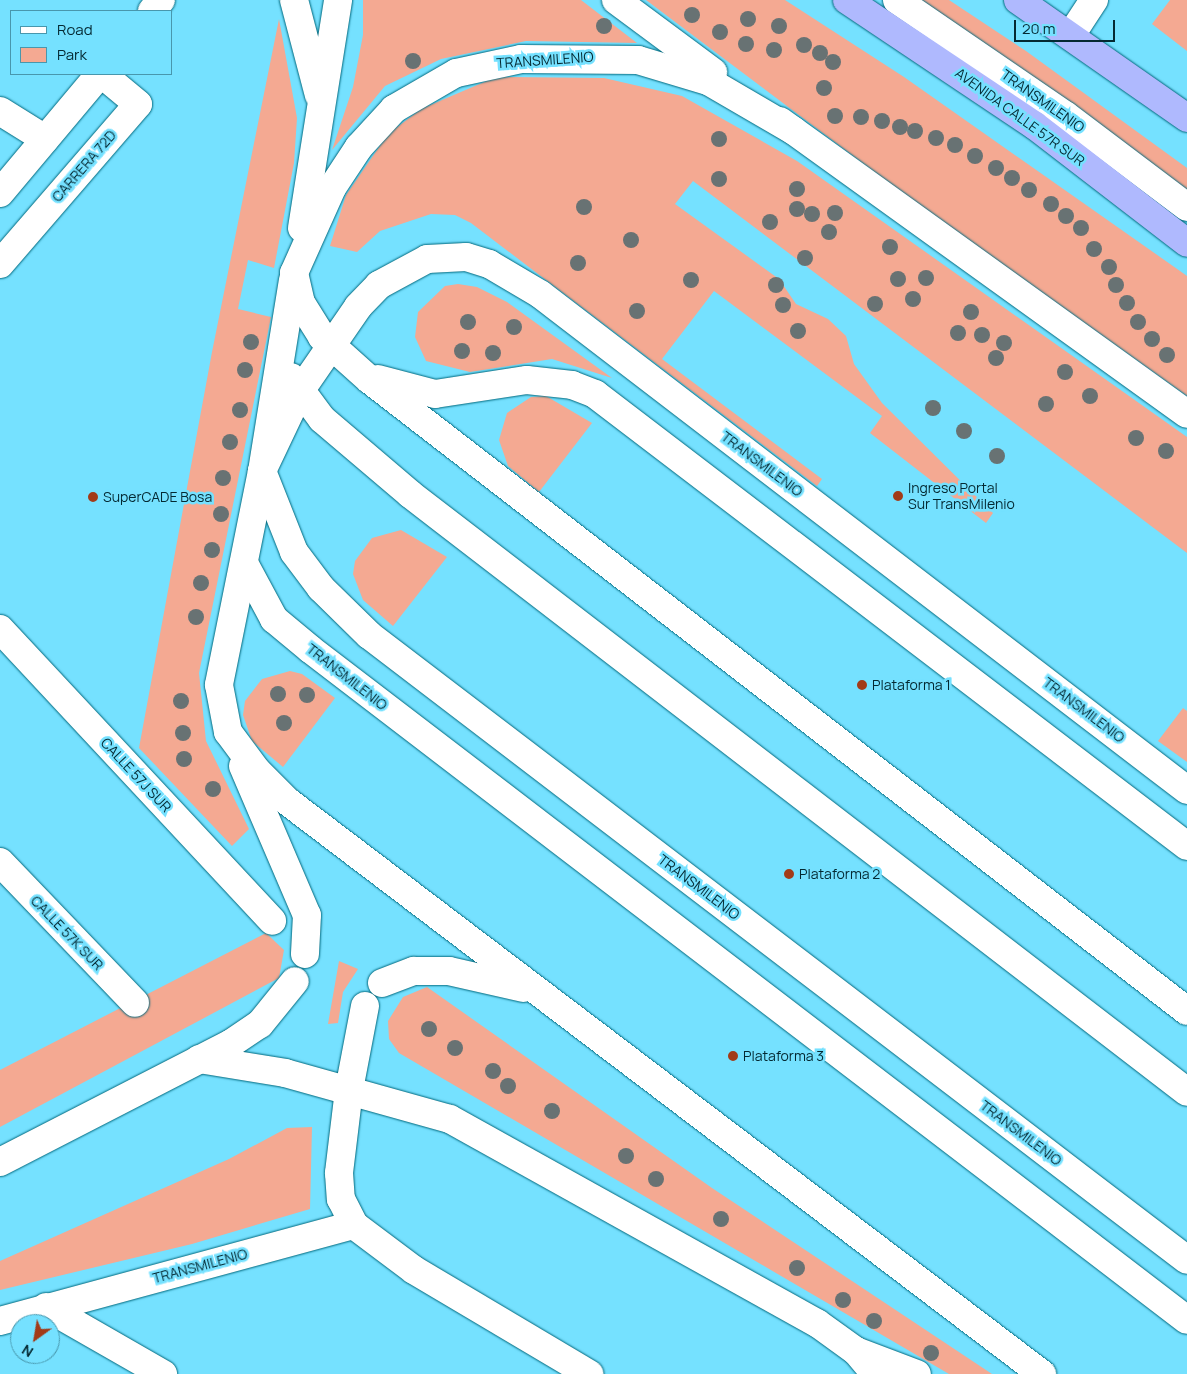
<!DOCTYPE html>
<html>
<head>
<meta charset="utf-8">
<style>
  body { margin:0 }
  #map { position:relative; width:1187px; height:1374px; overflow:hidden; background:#75e1ff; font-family:Manrope,sans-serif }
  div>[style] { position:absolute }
  .green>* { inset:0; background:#f4a992 }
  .roads { filter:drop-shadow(0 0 1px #00687d) drop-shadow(0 0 1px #00687d) }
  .minor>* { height:28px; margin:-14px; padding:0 14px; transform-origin:14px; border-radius:14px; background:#fff }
  .highway>* { height:28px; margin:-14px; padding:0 14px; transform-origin:14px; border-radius:14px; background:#afb9fe }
  .trees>* { width:16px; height:16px; margin:-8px; border-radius:50%; background:#687273 }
  .dots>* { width:14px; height:14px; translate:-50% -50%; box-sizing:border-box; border:2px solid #75e1ff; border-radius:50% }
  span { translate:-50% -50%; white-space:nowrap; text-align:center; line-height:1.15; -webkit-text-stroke:5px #75e1ff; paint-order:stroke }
  .street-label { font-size:14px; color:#042932 }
  .poi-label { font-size:14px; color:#042932 }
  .left { translate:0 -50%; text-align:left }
  .legend { position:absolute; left:10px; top:10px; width:162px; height:65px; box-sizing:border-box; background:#75e1ff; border:1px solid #4897ad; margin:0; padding:6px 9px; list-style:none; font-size:15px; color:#042932 }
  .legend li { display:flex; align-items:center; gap:10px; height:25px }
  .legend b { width:25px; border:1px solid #4897ad }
  .north { position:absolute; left:10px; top:1314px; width:50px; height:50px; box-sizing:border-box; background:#75e1ff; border:1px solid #4897ad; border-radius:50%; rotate:212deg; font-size:14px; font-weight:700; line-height:20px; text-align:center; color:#042932 }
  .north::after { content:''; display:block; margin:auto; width:18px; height:22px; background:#a23b18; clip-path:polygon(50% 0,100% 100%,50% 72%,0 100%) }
  .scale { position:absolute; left:1014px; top:20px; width:101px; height:22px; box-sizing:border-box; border:2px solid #042932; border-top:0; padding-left:6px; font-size:15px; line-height:18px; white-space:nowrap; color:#042932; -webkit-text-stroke:4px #75e1ff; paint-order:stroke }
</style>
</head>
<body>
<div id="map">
  <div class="green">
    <div style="clip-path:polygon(363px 0,581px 0,637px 43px,526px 41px,441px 59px,385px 86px,332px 150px,353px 87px,363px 35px)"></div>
    <div style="clip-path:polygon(646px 0,785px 0,904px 77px,1180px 271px,1187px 276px,1187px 396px,905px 195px)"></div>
    <div style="clip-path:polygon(920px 0,949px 0,1026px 51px,1187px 168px,1187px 193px)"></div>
    <div style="clip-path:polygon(1170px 0,1187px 0,1187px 51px,1152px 24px)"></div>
    <div style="clip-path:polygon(279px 19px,297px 118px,294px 163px,274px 268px,248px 260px,238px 309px,271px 317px,199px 673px,206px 741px,249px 829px,232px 846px,139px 748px,212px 352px)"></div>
    <div style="clip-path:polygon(496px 77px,604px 78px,682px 96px,797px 161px,1187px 437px,1187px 553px,693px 181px,675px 204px,779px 279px,796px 304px,828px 319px,846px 336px,854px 364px,882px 403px,993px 513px,986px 523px,870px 433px,882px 416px,714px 291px,662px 359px,822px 479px,817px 486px,471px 223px,455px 215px,431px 214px,380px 231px,357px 252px,330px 246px,346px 195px,388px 134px,421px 109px)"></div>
    <div style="clip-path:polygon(458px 284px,477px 287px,507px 302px,612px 378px,552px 359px,470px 372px,426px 361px,415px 337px,418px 312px,445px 286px)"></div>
    <div style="clip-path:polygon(546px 396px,592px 423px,539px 492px,508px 466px,499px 440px,507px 413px,531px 397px)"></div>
    <div style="clip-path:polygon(401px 530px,447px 557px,393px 626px,363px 600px,353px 574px,355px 561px,372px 538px)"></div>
    <div style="clip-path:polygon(290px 671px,302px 674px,335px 698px,283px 767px,252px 741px,243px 715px,245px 701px,262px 679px)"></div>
    <div style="clip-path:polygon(1183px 708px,1187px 711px,1187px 762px,1158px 741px)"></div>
    <div style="clip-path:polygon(266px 933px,284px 950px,279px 978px,0 1127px,0 1070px)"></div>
    <div style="clip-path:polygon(339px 961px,358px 969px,343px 992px,338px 1023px,328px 1024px)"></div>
    <div style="clip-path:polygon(427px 987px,712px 1188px,992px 1374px,949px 1374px,399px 1053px,389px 1039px,388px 1021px,403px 997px)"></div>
    <div style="clip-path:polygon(312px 1127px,310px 1209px,192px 1244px,0 1290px,0 1261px,229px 1159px,287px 1128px)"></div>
  </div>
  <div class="roads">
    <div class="minor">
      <div style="left:294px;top:0;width:98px;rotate:75.3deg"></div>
      <div style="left:616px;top:0;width:121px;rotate:36.6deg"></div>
      <div style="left:897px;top:0;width:204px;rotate:34.4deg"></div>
      <div style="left:1065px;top:115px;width:153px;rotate:37deg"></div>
      <div style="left:152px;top:11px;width:14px;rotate:-51deg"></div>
      <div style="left:1071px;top:35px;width:42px;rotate:-56.7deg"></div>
      <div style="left:0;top:111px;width:53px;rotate:31.9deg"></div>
      <div style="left:780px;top:121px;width:501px;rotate:35.75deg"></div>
      <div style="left:794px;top:131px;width:99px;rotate:-149.8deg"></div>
      <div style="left:708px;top:81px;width:73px;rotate:-163.3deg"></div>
      <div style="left:638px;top:60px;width:117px;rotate:-179.5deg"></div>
      <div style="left:521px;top:59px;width:66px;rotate:167.8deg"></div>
      <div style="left:456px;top:73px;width:72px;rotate:149.9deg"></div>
      <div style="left:394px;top:109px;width:52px;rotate:132.6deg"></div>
      <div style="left:359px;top:147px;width:49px;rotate:123.4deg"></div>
      <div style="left:332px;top:188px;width:93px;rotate:114.1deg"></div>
      <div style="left:294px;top:273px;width:31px;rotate:77deg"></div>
      <div style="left:301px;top:303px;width:40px;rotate:58deg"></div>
      <div style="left:322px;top:337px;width:64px;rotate:41.9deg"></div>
      <div style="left:370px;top:380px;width:1032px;rotate:37.68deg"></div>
      <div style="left:0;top:193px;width:155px;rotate:-50deg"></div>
      <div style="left:302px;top:228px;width:231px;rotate:-81deg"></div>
      <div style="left:0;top:264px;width:211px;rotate:-49.2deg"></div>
      <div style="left:138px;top:104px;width:47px;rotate:-140.2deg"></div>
      <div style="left:293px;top:280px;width:193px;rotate:99.2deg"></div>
      <div style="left:262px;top:471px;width:218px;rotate:101.4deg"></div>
      <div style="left:219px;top:685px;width:48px;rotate:79.2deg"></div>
      <div style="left:228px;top:732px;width:49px;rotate:53.4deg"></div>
      <div style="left:257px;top:771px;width:42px;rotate:45deg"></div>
      <div style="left:287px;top:801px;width:948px;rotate:37.2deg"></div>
      <div style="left:291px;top:377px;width:52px;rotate:53.6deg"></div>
      <div style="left:322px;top:419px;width:116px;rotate:40.4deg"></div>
      <div style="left:410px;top:494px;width:980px;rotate:37.58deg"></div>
      <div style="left:378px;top:379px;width:59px;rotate:14.7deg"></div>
      <div style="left:435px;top:394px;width:93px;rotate:-8.7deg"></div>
      <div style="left:527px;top:380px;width:45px;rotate:6.3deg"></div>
      <div style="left:572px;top:385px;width:25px;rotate:21deg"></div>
      <div style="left:595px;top:394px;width:745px;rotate:37.36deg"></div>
      <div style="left:244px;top:563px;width:64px;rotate:61.8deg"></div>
      <div style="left:274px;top:619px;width:47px;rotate:39.8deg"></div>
      <div style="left:310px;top:649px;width:1104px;rotate:37.42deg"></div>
      <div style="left:0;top:629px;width:399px;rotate:47deg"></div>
      <div style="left:243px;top:766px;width:162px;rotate:66.8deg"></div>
      <div style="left:307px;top:915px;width:39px;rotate:93deg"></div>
      <div style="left:1187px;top:790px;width:815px;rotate:-142.53deg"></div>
      <div style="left:540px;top:294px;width:59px;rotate:-149.5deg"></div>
      <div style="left:489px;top:264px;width:24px;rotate:-163deg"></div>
      <div style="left:466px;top:257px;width:39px;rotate:177deg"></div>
      <div style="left:427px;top:259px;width:55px;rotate:151.6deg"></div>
      <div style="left:379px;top:285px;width:30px;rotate:134deg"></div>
      <div style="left:358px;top:307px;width:102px;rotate:124.6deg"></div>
      <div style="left:300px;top:391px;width:89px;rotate:115.4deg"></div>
      <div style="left:262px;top:471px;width:87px;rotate:68.4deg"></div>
      <div style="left:294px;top:552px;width:45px;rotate:53.1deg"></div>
      <div style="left:321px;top:588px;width:67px;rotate:44.4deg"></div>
      <div style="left:369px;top:635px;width:1029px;rotate:37.38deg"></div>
      <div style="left:0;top:862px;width:195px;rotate:46.2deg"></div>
      <div style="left:382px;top:983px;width:34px;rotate:-21deg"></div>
      <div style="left:414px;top:971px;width:35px"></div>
      <div style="left:449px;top:971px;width:76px;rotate:12.9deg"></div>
      <div style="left:365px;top:1006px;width:86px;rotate:100.8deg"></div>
      <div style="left:349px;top:1090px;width:84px;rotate:96.9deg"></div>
      <div style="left:339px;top:1173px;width:26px;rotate:86deg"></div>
      <div style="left:341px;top:1199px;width:29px;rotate:63deg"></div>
      <div style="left:354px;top:1225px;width:75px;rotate:36.9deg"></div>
      <div style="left:414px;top:1270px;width:204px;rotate:30.7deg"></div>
      <div style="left:199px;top:1059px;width:87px;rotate:9.2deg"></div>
      <div style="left:285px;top:1073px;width:171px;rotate:15.6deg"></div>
      <div style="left:450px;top:1119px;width:420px;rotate:29.1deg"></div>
      <div style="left:817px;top:1323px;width:48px;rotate:35.7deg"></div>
      <div style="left:856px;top:1351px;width:30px;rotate:50deg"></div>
      <div style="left:0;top:1162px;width:259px;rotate:-27.2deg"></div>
      <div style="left:230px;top:1044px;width:36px;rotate:-34deg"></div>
      <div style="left:260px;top:1024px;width:55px;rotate:-50.9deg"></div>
      <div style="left:46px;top:1307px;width:135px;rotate:29.8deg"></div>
      <div style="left:0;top:1321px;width:367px;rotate:-15.2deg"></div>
      <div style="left:856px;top:1351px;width:65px;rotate:20.7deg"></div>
    </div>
    <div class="highway">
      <div style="left:847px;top:0;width:225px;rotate:33.8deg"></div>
      <div style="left:1034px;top:125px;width:193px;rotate:37.6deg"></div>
      <div style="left:1018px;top:0;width:206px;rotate:34.9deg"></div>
    </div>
  </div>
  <div class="trees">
    <div style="left:692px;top:15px"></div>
    <div style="left:748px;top:19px"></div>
    <div style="left:604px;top:26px"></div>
    <div style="left:779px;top:26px"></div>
    <div style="left:720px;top:32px"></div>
    <div style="left:746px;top:44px"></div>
    <div style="left:804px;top:45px"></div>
    <div style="left:774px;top:50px"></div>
    <div style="left:820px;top:53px"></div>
    <div style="left:413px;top:61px"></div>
    <div style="left:833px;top:62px"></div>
    <div style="left:824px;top:88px"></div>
    <div style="left:835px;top:116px"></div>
    <div style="left:861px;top:117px"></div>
    <div style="left:882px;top:121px"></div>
    <div style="left:900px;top:127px"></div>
    <div style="left:915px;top:131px"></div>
    <div style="left:936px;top:138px"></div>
    <div style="left:719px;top:139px"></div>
    <div style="left:955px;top:145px"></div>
    <div style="left:975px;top:156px"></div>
    <div style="left:996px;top:168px"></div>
    <div style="left:1012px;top:178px"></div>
    <div style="left:719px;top:179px"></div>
    <div style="left:797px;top:189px"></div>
    <div style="left:1029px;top:190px"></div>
    <div style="left:1051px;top:204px"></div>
    <div style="left:584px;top:207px"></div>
    <div style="left:797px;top:209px"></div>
    <div style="left:835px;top:213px"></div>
    <div style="left:812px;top:214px"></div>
    <div style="left:1066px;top:216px"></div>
    <div style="left:770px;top:222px"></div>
    <div style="left:1081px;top:228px"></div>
    <div style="left:829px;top:232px"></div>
    <div style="left:631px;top:240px"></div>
    <div style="left:890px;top:247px"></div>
    <div style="left:1094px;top:249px"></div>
    <div style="left:805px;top:258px"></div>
    <div style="left:578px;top:263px"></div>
    <div style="left:1109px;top:267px"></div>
    <div style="left:926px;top:278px"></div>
    <div style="left:898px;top:279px"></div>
    <div style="left:691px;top:280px"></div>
    <div style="left:776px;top:285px"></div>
    <div style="left:1116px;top:285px"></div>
    <div style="left:913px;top:299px"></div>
    <div style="left:1127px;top:303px"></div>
    <div style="left:875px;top:304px"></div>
    <div style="left:783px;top:305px"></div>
    <div style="left:637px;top:311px"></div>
    <div style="left:971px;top:312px"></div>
    <div style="left:468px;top:322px"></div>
    <div style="left:1138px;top:322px"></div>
    <div style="left:514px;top:327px"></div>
    <div style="left:798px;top:331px"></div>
    <div style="left:958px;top:333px"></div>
    <div style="left:982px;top:335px"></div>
    <div style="left:1152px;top:339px"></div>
    <div style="left:251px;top:342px"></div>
    <div style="left:1004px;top:343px"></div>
    <div style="left:462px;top:351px"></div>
    <div style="left:493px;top:353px"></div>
    <div style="left:1167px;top:355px"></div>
    <div style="left:996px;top:358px"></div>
    <div style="left:245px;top:370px"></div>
    <div style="left:1065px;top:372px"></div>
    <div style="left:1090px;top:396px"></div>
    <div style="left:1046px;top:404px"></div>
    <div style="left:933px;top:408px"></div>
    <div style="left:240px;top:410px"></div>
    <div style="left:964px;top:431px"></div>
    <div style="left:1136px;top:438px"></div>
    <div style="left:230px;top:442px"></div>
    <div style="left:1166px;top:451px"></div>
    <div style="left:997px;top:456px"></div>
    <div style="left:223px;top:478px"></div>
    <div style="left:221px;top:514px"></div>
    <div style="left:212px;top:550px"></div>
    <div style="left:201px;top:583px"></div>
    <div style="left:196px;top:617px"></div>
    <div style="left:278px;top:694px"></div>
    <div style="left:307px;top:695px"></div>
    <div style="left:181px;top:701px"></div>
    <div style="left:284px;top:723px"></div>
    <div style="left:183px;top:733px"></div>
    <div style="left:184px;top:759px"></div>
    <div style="left:213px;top:789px"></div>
    <div style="left:429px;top:1029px"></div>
    <div style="left:455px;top:1048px"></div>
    <div style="left:493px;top:1071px"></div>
    <div style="left:508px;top:1086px"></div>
    <div style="left:552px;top:1111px"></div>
    <div style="left:626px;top:1156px"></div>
    <div style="left:656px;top:1179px"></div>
    <div style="left:721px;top:1219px"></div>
    <div style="left:797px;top:1268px"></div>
    <div style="left:843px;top:1300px"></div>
    <div style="left:874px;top:1321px"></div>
    <div style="left:931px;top:1353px"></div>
  </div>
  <div class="dots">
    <div style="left:898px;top:496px;background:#a23b18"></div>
    <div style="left:93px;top:497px;background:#a23b18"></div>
    <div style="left:862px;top:685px;background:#a23b18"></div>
    <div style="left:789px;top:874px;background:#a23b18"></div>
    <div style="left:733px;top:1056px;background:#a23b18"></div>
  </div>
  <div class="street-label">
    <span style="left:545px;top:60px;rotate:-4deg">TRANSMILENIO</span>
    <span style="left:1043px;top:101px;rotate:35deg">TRANSMILENIO</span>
    <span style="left:1020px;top:117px;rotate:36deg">AVENIDA CALLE 57R SUR</span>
    <span style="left:84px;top:166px;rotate:-49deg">CARRERA 72D</span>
    <span style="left:762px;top:464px;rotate:37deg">TRANSMILENIO</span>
    <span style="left:347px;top:677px;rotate:38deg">TRANSMILENIO</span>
    <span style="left:1084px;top:710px;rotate:37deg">TRANSMILENIO</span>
    <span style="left:136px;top:775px;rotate:47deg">CALLE 57J SUR</span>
    <span style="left:699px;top:887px;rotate:37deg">TRANSMILENIO</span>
    <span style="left:67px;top:933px;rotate:46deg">CALLE 57K SUR</span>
    <span style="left:1021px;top:1133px;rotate:37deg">TRANSMILENIO</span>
    <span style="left:200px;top:1266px;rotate:-15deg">TRANSMILENIO</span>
  </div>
  <div class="poi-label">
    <span class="left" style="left:908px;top:496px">Ingreso Portal<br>Sur TransMilenio</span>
    <span class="left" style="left:103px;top:497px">SuperCADE Bosa</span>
    <span class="left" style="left:872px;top:685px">Plataforma 1</span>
    <span class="left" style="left:799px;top:874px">Plataforma 2</span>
    <span class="left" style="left:743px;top:1056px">Plataforma 3</span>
  </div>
  <ul class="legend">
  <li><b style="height:6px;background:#fff"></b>Road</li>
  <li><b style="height:14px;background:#f4a992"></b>Park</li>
  </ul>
  <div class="north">N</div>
  <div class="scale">20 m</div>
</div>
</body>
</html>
